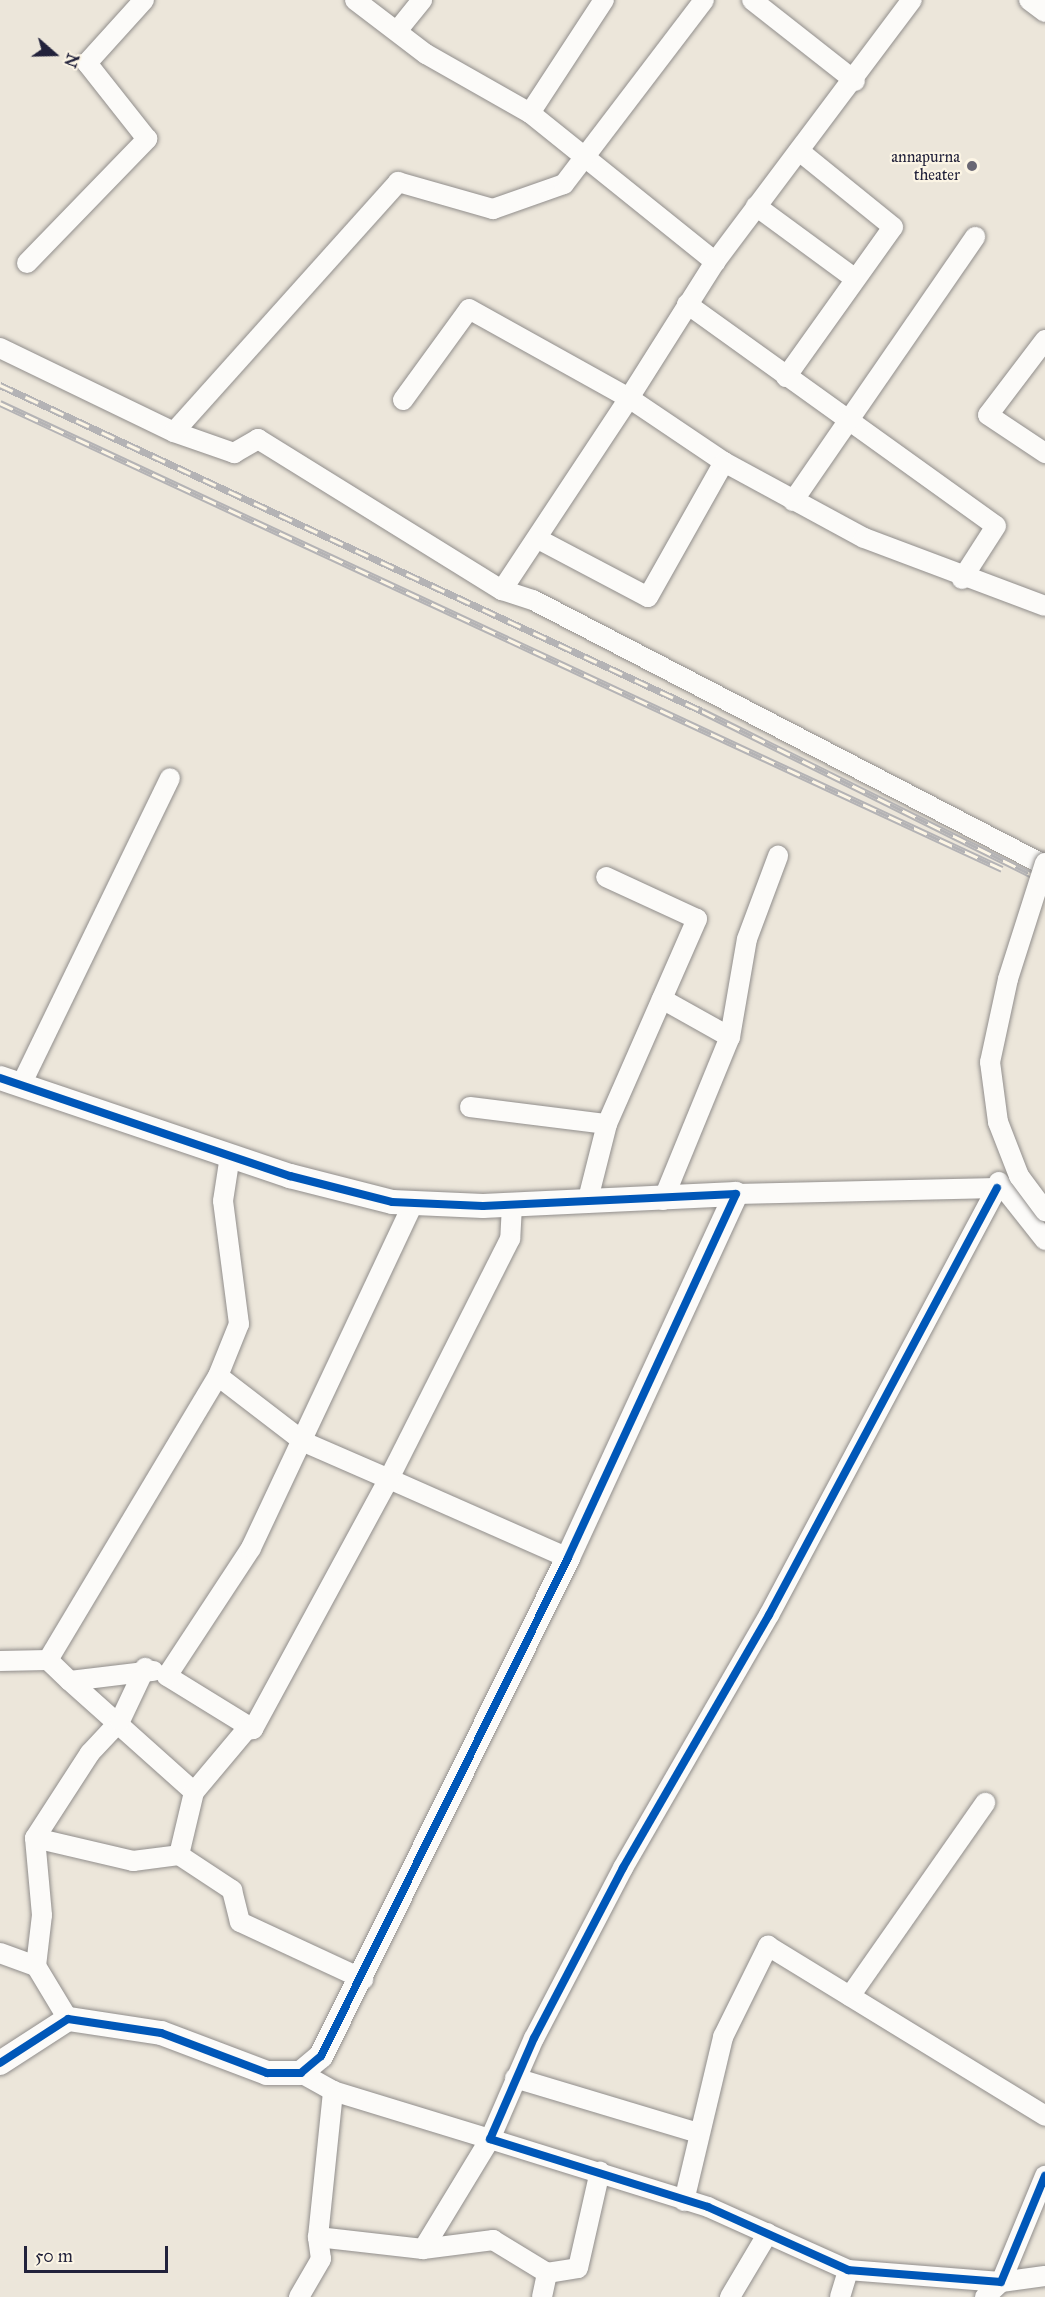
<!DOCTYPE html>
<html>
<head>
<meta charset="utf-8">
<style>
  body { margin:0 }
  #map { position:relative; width:1045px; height:2297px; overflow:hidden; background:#ece6da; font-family:"IM FELL Great Primer",serif }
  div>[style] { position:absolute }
  .roads { filter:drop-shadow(0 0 2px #918e8c) drop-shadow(0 0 2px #918e8c) }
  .minor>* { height:20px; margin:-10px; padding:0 10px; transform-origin:10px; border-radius:10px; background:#fcfbf9 }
  .tertiary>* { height:24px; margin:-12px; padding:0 12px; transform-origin:12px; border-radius:12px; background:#fcfbf9 }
  .rail>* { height:7px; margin-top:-3.5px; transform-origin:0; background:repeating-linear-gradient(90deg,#fcf5e5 0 14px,#b4b3b5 0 28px); box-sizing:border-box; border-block:2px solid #b4b3b5 }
  .bridges { filter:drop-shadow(0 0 2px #918e8c) drop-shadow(0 0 2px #918e8c) }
  .minor-bridge>* { height:20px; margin:-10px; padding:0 10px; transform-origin:10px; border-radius:10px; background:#fcfbf9 }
  .cycleway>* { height:8px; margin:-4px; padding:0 4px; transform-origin:4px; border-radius:4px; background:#0057b8 }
  .dots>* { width:16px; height:16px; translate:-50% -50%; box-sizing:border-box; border:3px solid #fcf5e5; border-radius:50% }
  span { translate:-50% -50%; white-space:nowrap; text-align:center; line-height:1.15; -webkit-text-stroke:4.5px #fcf5e5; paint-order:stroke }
  .poi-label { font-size:16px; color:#22223b }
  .right { translate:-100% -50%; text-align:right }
  .north { position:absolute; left:24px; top:24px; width:60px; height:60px; -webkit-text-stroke:4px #fcf5e5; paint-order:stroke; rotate:110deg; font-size:16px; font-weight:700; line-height:24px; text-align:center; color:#22223b }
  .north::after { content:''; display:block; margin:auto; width:21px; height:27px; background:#22223b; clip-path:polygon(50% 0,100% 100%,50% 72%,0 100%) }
  .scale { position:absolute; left:24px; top:2246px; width:144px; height:27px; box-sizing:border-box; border:3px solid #22223b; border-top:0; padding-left:8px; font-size:18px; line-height:21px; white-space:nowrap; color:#22223b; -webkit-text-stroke:4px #fcf5e5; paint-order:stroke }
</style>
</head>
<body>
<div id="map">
  <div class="roads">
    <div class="minor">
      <div style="left:355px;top:0;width:89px;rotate:37.3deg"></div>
      <div style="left:426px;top:54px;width:120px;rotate:29.6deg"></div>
      <div style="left:530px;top:113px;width:238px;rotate:38.8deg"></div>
      <div style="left:752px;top:0;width:131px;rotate:38.2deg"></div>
      <div style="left:1029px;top:0;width:20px;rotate:37deg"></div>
      <div style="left:397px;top:31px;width:40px;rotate:-51deg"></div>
      <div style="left:530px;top:113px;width:135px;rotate:-56.8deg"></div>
      <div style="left:756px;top:206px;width:122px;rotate:36.3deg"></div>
      <div style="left:27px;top:263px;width:173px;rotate:-45.9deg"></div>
      <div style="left:147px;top:139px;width:97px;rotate:-128.3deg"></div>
      <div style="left:87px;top:63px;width:85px;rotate:-47.9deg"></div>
      <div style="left:687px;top:304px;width:380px;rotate:35.7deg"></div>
      <div style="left:996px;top:526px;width:63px;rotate:122.7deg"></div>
      <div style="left:1045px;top:340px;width:94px;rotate:127.2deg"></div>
      <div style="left:988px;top:415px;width:69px;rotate:33.7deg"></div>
      <div style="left:0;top:348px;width:193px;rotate:25.8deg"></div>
      <div style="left:174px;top:432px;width:64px;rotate:19.3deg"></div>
      <div style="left:234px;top:453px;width:28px;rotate:-30deg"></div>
      <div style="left:258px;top:439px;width:287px;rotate:31.8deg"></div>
      <div style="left:502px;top:590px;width:33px;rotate:18deg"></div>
      <div style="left:533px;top:600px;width:576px;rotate:27.41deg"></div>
      <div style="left:786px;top:377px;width:184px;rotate:-54.5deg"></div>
      <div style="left:893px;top:227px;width:121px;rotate:-141deg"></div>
      <div style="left:403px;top:400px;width:112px;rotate:-54deg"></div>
      <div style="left:469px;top:309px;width:183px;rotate:29.1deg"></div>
      <div style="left:629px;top:398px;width:161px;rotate:-57.7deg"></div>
      <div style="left:715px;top:262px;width:328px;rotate:-53.1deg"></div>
      <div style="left:174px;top:432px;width:336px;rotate:-48.1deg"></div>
      <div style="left:398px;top:182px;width:99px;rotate:15.9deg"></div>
      <div style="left:493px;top:209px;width:75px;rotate:-19.4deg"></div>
      <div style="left:564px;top:184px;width:231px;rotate:-52.7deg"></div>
      <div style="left:793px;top:501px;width:321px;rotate:-55.4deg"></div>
      <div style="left:538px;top:539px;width:124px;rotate:27.8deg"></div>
      <div style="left:648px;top:597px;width:155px;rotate:-60.6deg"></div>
      <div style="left:502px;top:590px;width:230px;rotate:-56.5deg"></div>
      <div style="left:629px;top:398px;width:115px;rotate:34deg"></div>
      <div style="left:724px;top:462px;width:159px;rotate:28.5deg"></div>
      <div style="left:864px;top:538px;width:193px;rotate:20.6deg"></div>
      <div style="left:662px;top:999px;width:78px;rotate:29.2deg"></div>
      <div style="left:21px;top:1085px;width:341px;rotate:-64.1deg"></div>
      <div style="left:470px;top:1107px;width:138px;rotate:7.1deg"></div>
      <div style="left:997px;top:1188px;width:484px;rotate:118.1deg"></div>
      <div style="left:769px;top:1615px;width:292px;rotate:120deg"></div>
      <div style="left:623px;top:1868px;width:192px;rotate:117.6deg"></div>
      <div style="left:534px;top:2038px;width:110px;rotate:113.5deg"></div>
      <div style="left:490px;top:2139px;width:228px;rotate:17.3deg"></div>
      <div style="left:708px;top:2207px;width:154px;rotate:24.2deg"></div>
      <div style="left:848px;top:2270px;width:153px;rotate:4.5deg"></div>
      <div style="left:1001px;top:2282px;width:115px;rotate:-67.5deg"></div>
      <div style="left:736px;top:1194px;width:261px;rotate:-1.3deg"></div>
      <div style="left:997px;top:1188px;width:6px;rotate:-72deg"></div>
      <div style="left:999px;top:1182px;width:74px;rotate:51.6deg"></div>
      <div style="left:663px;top:1200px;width:176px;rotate:-67.7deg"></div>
      <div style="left:730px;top:1037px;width:99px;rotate:-80.2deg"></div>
      <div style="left:747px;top:939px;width:89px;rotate:-69.5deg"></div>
      <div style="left:587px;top:1203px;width:81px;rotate:-75.8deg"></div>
      <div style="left:607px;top:1124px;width:224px;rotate:-66.3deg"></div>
      <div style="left:697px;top:919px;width:100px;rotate:-155.2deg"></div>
      <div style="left:512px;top:1205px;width:34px;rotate:93deg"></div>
      <div style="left:510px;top:1239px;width:269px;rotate:116.8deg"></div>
      <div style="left:389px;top:1479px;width:196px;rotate:23.8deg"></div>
      <div style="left:48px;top:1660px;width:331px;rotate:-59.1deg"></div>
      <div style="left:0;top:1661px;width:48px;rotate:-1.2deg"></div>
      <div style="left:48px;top:1660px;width:30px;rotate:44deg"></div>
      <div style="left:70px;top:1681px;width:84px;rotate:-6.9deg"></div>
      <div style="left:70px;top:1681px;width:166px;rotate:41.8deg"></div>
      <div style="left:253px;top:1729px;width:101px;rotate:-148.4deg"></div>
      <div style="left:167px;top:1676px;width:153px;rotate:-56.7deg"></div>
      <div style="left:251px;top:1548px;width:381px;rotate:-64.8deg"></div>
      <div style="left:35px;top:1838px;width:101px;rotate:-57.1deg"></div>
      <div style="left:90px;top:1753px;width:44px;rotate:-46.8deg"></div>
      <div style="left:120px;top:1721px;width:59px;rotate:-64.7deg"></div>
      <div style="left:179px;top:1855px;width:64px;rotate:33.4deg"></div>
      <div style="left:232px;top:1890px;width:33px;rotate:76deg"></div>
      <div style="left:240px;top:1922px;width:136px;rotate:24.9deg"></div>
      <div style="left:0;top:1953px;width:38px;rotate:20deg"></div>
      <div style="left:850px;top:1996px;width:236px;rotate:-55deg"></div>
      <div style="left:68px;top:2019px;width:62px;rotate:-121.1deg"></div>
      <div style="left:36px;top:1966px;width:51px;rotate:-83.3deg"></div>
      <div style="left:42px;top:1915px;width:77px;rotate:-95.2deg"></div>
      <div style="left:35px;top:1838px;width:101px;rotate:13.2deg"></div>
      <div style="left:133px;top:1861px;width:46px;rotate:-7.4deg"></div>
      <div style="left:179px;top:1855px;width:65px;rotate:-76.6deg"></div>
      <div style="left:194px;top:1792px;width:81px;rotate:-50deg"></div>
      <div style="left:246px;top:1730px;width:7px;rotate:-8deg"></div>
      <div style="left:253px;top:1729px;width:285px;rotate:-61.5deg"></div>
      <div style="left:389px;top:1479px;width:93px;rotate:-156.5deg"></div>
      <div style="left:304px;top:1442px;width:108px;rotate:-142.5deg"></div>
      <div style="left:218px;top:1376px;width:56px;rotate:-68deg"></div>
      <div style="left:239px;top:1324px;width:124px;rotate:-97.4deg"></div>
      <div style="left:223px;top:1201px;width:46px;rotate:-81.2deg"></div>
      <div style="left:301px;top:2073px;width:37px;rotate:29deg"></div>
      <div style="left:333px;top:2091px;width:164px;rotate:17deg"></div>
      <div style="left:490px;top:2139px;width:129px;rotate:121.3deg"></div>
      <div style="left:423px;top:2249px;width:106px;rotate:-173.5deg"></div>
      <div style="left:515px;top:2078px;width:191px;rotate:16.7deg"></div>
      <div style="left:684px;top:2201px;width:169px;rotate:-76.6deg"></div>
      <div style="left:723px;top:2037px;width:102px;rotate:-63.7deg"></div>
      <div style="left:768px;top:1946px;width:325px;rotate:31.5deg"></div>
      <div style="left:423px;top:2249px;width:71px;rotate:-7.3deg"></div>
      <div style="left:493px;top:2240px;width:63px;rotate:31.4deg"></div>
      <div style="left:299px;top:2297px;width:44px;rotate:-59.9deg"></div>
      <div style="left:321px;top:2259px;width:22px;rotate:-98deg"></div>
      <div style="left:318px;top:2237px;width:147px;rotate:-84.1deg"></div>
      <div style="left:542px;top:2297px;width:25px;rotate:-78deg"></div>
      <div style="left:547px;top:2273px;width:31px;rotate:-9deg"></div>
      <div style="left:578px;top:2268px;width:99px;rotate:-77.2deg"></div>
      <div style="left:730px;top:2297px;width:74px;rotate:-59.3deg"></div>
      <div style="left:840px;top:2297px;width:28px;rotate:-73deg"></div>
      <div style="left:985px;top:2297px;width:22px;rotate:-43deg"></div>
      <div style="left:1001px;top:2282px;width:44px;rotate:-7.8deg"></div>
    </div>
    <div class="tertiary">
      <div style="left:0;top:1078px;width:306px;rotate:18.7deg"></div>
      <div style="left:290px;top:1176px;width:105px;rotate:14.3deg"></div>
      <div style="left:392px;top:1202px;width:91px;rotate:2.5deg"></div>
      <div style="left:483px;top:1206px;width:253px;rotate:-2.7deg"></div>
      <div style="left:736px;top:1194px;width:401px;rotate:114.8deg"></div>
      <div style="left:568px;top:1558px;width:556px;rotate:116.38deg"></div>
      <div style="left:321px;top:2056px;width:26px;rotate:140deg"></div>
      <div style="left:301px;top:2073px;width:34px;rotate:180deg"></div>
      <div style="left:267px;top:2073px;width:113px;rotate:-159.3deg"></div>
      <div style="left:161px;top:2033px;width:94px;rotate:-171.4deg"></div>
      <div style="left:68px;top:2019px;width:81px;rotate:147.1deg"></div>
    </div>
  </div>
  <div class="rail">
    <div style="left:0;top:385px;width:774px;rotate:24.91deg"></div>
    <div style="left:702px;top:711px;width:383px;rotate:26.4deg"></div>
    <div style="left:0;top:403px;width:1105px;rotate:24.94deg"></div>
  </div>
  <div class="bridges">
    <div class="minor-bridge">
      <div style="left:1045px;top:863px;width:122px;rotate:107.7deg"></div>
      <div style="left:1008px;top:979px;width:85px;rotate:102.2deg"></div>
      <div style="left:990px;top:1062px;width:61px;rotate:82.4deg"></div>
      <div style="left:998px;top:1122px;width:58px;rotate:68.7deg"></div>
      <div style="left:1019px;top:1176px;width:44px;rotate:53.4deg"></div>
    </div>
  </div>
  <div class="cycleway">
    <div style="left:0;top:1078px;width:306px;rotate:18.7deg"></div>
    <div style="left:290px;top:1176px;width:105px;rotate:14.3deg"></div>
    <div style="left:392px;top:1202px;width:91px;rotate:2.5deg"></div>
    <div style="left:483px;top:1206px;width:253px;rotate:-2.7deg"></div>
    <div style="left:736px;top:1194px;width:401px;rotate:114.8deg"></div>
    <div style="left:568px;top:1558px;width:556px;rotate:116.38deg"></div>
    <div style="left:321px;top:2056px;width:26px;rotate:140deg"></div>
    <div style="left:301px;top:2073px;width:34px;rotate:180deg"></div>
    <div style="left:267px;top:2073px;width:113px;rotate:-159.3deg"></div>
    <div style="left:161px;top:2033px;width:94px;rotate:-171.4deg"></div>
    <div style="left:68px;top:2019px;width:81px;rotate:147.1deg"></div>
    <div style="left:997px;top:1188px;width:484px;rotate:118.1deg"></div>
    <div style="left:769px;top:1615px;width:292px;rotate:120deg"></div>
    <div style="left:623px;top:1868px;width:192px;rotate:117.6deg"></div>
    <div style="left:534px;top:2038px;width:110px;rotate:113.5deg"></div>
    <div style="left:490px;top:2139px;width:228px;rotate:17.3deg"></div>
    <div style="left:708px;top:2207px;width:154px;rotate:24.2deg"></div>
    <div style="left:848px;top:2270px;width:153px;rotate:4.5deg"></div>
    <div style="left:1001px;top:2282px;width:115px;rotate:-67.5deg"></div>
  </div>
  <div class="dots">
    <div style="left:972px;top:166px;background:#696773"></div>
  </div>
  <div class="poi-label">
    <span class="right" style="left:960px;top:166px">annapurna<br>theater</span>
  </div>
  <div class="north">N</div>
  <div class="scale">50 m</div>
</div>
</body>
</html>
